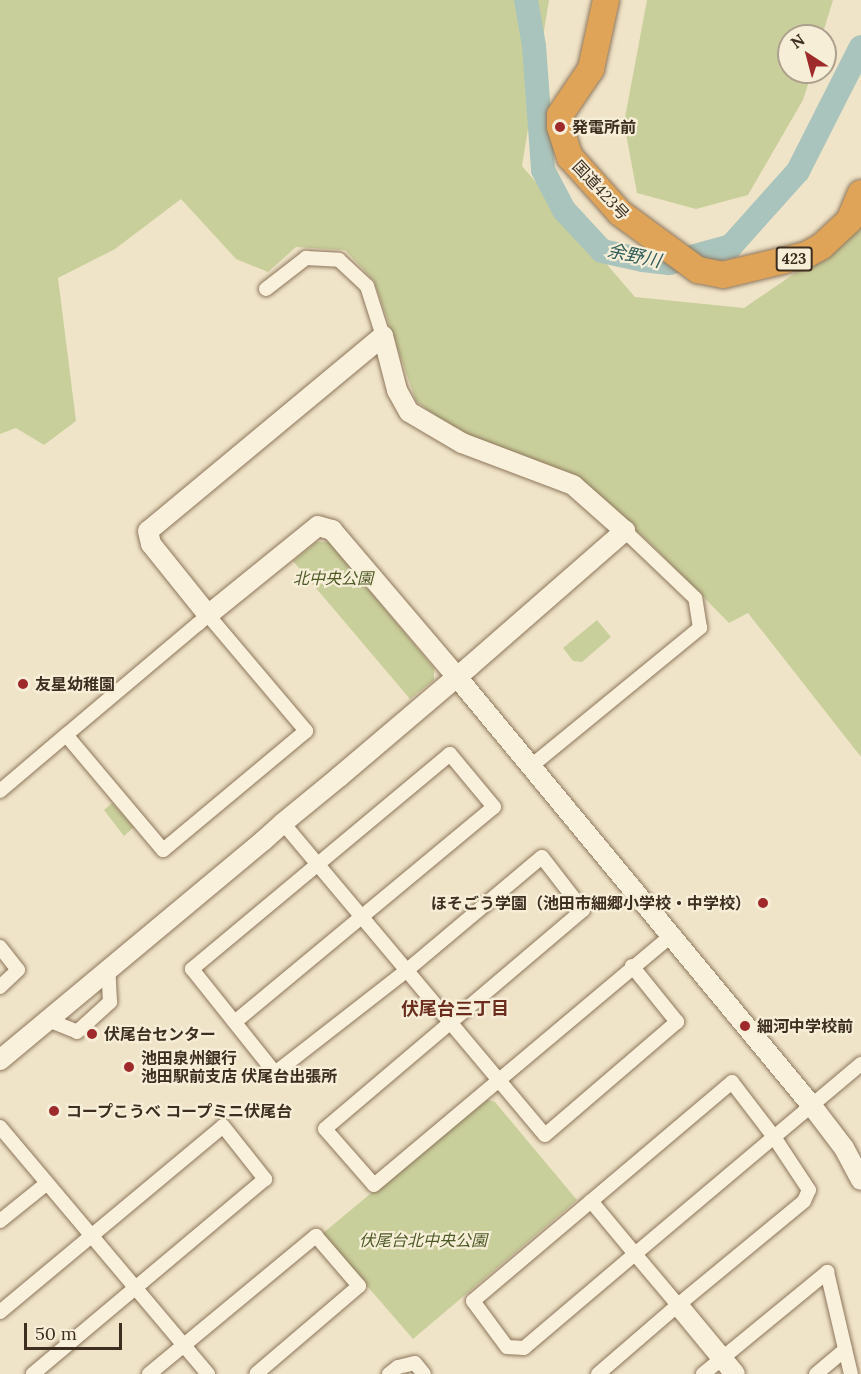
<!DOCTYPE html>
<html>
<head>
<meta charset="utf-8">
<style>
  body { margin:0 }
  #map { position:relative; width:861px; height:1374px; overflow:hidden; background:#f0e4c8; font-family:Lora,"Noto Sans JP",serif }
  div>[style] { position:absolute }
  .green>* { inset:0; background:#c9cf9b }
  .river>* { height:24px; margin:-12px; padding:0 12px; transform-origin:12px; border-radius:12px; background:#a9c4bc }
  .roads { filter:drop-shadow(0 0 2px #8d765c) drop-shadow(0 0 2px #8d765c) }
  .street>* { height:14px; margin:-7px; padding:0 7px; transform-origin:7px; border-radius:7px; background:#faf1dc }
  .secondary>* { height:20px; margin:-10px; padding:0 10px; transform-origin:10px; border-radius:10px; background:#faf1dc }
  .highway>* { height:26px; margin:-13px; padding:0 13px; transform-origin:13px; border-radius:13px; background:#e0a458 }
  .dots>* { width:16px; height:16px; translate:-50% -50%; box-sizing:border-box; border:3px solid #f7eed8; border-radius:50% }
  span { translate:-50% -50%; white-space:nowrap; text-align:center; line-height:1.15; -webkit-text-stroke:4.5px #f7eed8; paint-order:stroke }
  .shield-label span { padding:2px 4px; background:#f7eed8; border:2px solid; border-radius:4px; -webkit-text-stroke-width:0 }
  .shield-label { font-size:15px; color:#3d2e20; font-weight:700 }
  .poi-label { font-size:16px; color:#3d2e20; font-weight:700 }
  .left { translate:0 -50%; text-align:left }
  .right { translate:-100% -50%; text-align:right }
  .street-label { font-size:16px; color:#3d2e20 }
  .park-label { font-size:16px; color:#4d5a26; font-style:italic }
  .water-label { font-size:18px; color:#2f5d5a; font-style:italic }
  .neighbourhood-label { font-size:18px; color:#6b2e1e; font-weight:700 }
  .north { position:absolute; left:777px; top:24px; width:60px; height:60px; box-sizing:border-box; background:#f7eed8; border:2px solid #ada18e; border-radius:50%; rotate:324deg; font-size:16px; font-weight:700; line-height:24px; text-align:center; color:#3d2e20 }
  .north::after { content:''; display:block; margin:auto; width:21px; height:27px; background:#9e2a2b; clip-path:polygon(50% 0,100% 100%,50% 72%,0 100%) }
  .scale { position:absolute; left:24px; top:1323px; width:98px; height:27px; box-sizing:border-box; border:3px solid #3d2e20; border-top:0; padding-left:8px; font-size:18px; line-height:21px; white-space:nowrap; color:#3d2e20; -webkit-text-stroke:4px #f7eed8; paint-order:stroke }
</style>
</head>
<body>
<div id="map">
  <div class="green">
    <div style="clip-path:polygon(0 0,549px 0,522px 166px,635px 297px,744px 308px,845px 239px,861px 216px,861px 757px,748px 613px,729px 623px,652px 545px,573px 474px,460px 434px,416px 401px,374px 281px,345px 250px,296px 247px,268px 272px,236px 259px,181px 199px,115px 249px,58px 278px,76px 421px,44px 445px,16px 428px,0 434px)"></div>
    <div style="clip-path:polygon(647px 0,833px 0,822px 36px,789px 36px,789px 72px,812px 72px,803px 100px,748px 195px,696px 209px,637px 193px,624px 123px)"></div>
    <div style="clip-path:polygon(316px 542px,329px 542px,434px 668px,434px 680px,410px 699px,293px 561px)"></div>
    <div style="clip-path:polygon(597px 620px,611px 637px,582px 662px,573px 661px,563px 648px)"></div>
    <div style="clip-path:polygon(112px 803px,134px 827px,124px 836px,104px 810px)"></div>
    <div style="clip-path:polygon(484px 1099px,495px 1102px,577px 1200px,413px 1339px,322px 1234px)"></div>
  </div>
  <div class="river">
    <div style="left:526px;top:0;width:47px;rotate:80.1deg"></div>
    <div style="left:534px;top:46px;width:124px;rotate:85.8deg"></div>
    <div style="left:543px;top:170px;width:45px;rotate:62.3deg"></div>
    <div style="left:564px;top:210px;width:56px;rotate:47.2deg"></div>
    <div style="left:602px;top:251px;width:42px;rotate:12.4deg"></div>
    <div style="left:643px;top:260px;width:26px;rotate:7deg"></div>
    <div style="left:669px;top:263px;width:64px;rotate:-15.3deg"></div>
    <div style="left:731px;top:246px;width:101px;rotate:-48.2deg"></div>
    <div style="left:798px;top:171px;width:139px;rotate:-63.1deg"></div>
  </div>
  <div class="roads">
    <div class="street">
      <div style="left:266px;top:289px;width:51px;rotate:-37.8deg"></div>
      <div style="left:306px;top:258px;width:33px;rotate:3deg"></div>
      <div style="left:339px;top:260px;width:38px;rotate:43deg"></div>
      <div style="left:367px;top:286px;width:52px;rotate:72.3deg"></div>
      <div style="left:530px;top:767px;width:220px;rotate:-39.3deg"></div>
      <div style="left:700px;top:628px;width:30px;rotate:-99deg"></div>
      <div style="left:695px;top:598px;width:97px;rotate:-136.3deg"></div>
      <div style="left:0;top:791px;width:87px;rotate:-40.3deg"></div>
      <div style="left:66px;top:735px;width:172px;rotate:-40.1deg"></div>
      <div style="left:198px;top:624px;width:13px;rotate:-42deg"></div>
      <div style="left:208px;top:615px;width:152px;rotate:49.8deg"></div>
      <div style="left:306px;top:731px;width:186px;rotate:140.2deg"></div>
      <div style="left:163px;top:850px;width:150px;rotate:-130.1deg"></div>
      <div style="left:283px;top:823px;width:407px;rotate:50deg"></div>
      <div style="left:545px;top:1135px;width:174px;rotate:-40.6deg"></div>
      <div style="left:677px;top:1022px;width:72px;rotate:-128.8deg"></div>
      <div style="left:0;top:947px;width:29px;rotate:52deg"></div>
      <div style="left:18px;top:970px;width:25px;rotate:137deg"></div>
      <div style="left:48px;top:1020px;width:31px;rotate:22deg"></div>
      <div style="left:77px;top:1032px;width:45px;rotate:-42.3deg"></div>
      <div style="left:110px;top:1002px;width:33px;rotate:-93deg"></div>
      <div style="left:236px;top:1021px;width:335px;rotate:-39.7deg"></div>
      <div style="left:494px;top:807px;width:69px;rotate:-129.7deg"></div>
      <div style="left:450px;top:754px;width:336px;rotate:140.2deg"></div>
      <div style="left:192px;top:969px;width:133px;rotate:51.4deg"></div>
      <div style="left:275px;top:1073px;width:166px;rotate:-37.9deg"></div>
      <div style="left:406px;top:971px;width:177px;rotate:-40deg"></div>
      <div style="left:542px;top:857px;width:67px;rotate:52.3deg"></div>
      <div style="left:583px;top:910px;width:338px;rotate:139.7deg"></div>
      <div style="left:325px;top:1129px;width:74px;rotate:48.8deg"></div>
      <div style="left:374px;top:1185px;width:386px;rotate:-40deg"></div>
      <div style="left:0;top:1127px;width:323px;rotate:49.9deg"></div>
      <div style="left:591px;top:1201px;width:69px;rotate:50.3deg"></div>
      <div style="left:635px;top:1254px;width:67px;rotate:49.9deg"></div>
      <div style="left:678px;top:1305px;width:163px;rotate:-39.5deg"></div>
      <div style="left:804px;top:1201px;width:12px;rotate:-66deg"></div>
      <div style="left:809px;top:1190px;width:64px;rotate:-123.4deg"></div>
      <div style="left:774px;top:1137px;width:69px;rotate:-127.4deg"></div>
      <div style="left:732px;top:1082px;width:339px;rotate:139.8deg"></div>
      <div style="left:473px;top:1301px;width:57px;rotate:53.5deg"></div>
      <div style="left:507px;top:1347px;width:17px;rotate:3deg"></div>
      <div style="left:524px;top:1348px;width:145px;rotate:-40.3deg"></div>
      <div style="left:635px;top:1254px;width:182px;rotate:-40.1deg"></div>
      <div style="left:774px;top:1137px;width:114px;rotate:-40deg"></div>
      <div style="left:0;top:1221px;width:59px;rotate:-38.8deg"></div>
      <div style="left:0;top:1312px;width:290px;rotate:-39.8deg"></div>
      <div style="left:223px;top:1126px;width:68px;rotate:51.6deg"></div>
      <div style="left:265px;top:1179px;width:303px;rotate:140deg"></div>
      <div style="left:149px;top:1374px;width:217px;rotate:-39.6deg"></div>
      <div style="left:316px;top:1236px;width:66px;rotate:49.3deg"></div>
      <div style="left:359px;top:1286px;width:135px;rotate:139.5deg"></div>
      <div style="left:389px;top:1374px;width:11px;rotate:-38deg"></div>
      <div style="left:398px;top:1367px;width:17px;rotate:-13deg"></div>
      <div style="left:415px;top:1363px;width:14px;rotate:51deg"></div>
      <div style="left:598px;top:1374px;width:106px;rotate:-40.8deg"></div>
      <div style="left:703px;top:1374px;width:161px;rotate:-39.4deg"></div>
      <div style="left:827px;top:1272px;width:105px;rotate:76.8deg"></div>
      <div style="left:816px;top:1374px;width:38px;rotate:-40deg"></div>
    </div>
    <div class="secondary">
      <div style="left:0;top:1060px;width:342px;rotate:-39.8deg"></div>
      <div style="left:263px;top:841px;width:27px;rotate:-42deg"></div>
      <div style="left:283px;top:823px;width:72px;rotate:-39.4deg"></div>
      <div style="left:339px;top:777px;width:155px;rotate:-40.3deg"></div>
      <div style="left:457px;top:677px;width:17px;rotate:-40deg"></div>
      <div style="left:470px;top:666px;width:206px;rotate:-41.1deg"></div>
      <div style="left:625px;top:531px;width:69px;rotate:-138.5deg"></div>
      <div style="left:573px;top:485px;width:119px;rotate:-159.3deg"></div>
      <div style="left:462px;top:443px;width:61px;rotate:-149.7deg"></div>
      <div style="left:409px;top:412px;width:25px;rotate:-119deg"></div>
      <div style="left:397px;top:390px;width:56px;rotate:-104.5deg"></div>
      <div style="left:383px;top:336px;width:305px;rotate:140.3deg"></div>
      <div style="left:148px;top:531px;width:13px;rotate:77deg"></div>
      <div style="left:151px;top:544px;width:91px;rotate:51.2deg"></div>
      <div style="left:208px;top:615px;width:141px;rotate:-39deg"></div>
      <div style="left:318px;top:526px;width:15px;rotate:16deg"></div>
      <div style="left:332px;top:530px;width:193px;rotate:49.6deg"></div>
      <div style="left:457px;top:677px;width:557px;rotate:50.39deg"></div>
      <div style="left:812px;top:1106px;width:53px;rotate:52.7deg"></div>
      <div style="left:844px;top:1148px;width:36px;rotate:62deg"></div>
      <div style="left:678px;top:1305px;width:89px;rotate:50.4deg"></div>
    </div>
    <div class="highway">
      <div style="left:606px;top:0;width:71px;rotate:102.3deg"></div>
      <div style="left:591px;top:69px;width:55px;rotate:124deg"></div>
      <div style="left:560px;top:115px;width:12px;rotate:90deg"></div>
      <div style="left:560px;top:127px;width:32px;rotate:72deg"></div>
      <div style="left:570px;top:157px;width:75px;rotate:48.2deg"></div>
      <div style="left:620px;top:213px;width:97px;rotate:36.2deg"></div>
      <div style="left:698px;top:270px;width:25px;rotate:11deg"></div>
      <div style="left:723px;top:275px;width:85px;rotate:-13.5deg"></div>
      <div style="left:806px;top:255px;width:18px;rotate:-29deg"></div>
      <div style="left:822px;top:246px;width:37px;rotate:-43deg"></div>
      <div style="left:849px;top:221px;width:30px;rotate:-67deg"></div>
    </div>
  </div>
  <div class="dots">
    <div style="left:560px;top:127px;background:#9e2a2b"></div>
    <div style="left:23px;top:684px;background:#9e2a2b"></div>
    <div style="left:763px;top:903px;background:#9e2a2b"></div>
    <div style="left:745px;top:1026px;background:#9e2a2b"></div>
    <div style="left:92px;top:1034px;background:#9e2a2b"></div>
    <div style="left:129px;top:1067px;background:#9e2a2b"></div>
    <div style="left:54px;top:1111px;background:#9e2a2b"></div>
  </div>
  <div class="shield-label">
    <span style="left:794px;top:259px">423</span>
  </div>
  <div class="poi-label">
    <span class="left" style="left:572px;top:127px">発電所前</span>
    <span class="left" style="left:35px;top:684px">友星幼稚園</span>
    <span class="right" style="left:751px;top:903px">ほそごう学園（池田市細郷小学校・中学校）</span>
    <span class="left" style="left:757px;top:1026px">細河中学校前</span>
    <span class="left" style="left:104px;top:1034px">伏尾台センター</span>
    <span class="left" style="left:141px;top:1067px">池田泉州銀行<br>池田駅前支店 伏尾台出張所</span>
    <span class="left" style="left:66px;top:1111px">コープこうべ コープミニ伏尾台</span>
  </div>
  <div class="street-label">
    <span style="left:601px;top:190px;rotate:47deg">国道423号</span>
  </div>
  <div class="park-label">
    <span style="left:333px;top:578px">北中央公園</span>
    <span style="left:423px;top:1240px">伏尾台北中央公園</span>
  </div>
  <div class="water-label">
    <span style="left:634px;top:256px;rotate:12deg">余野川</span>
  </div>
  <div class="neighbourhood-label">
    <span style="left:455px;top:1009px">伏尾台三丁目</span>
  </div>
  <div class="north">N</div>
  <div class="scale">50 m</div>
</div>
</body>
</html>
